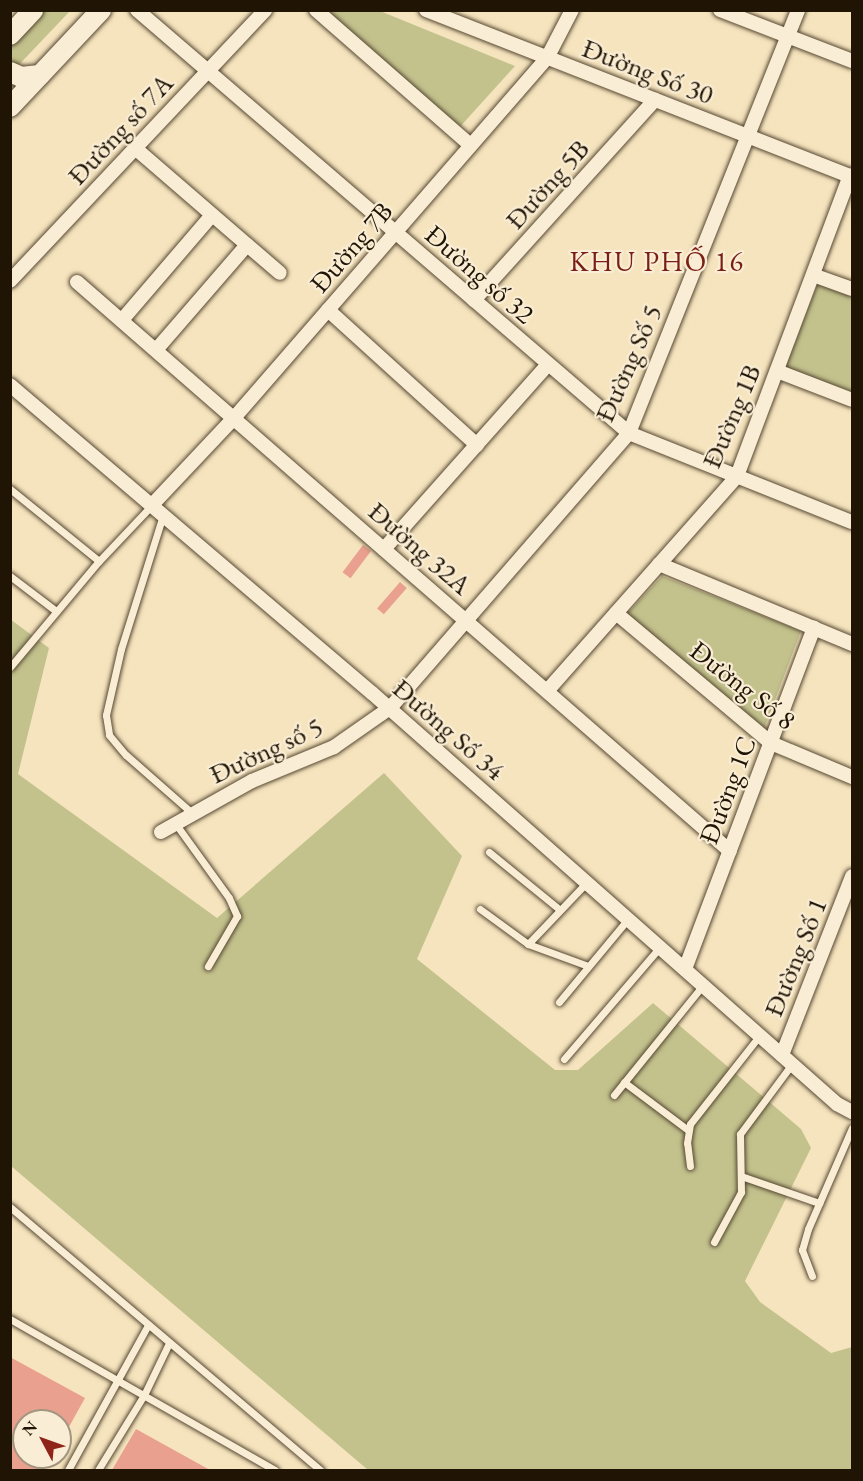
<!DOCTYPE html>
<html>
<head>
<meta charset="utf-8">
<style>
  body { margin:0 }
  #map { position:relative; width:863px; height:1481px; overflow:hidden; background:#f6e4be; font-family:"EB Garamond",serif }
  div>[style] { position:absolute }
  .green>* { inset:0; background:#c3c28d }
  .building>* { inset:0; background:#e9a08e; transform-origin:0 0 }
  .roads { filter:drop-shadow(0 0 2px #564832) drop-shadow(0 0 2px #564832) }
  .lane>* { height:7px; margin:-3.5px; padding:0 3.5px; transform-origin:3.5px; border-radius:3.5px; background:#f9edd5 }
  .street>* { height:14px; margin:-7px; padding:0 7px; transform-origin:7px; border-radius:7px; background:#f9edd5 }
  .secondary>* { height:20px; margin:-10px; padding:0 10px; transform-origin:10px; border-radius:10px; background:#f9edd5 }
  span { translate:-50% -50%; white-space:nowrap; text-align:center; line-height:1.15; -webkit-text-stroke:4.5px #f9edd5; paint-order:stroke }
  .street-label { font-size:27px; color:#201404 }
  .neighbourhood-label { font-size:28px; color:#7a1f14; letter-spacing:1.5px }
  .frame { position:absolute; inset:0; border:12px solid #201404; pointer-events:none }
  .north { position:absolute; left:12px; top:1409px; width:60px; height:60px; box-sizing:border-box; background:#f9edd5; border:2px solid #a29681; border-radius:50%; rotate:311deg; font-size:16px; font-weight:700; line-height:24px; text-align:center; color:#201404 }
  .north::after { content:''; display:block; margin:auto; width:21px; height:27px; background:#8f2418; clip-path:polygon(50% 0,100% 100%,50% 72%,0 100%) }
</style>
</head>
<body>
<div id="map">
  <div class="green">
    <div style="clip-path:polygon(43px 11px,70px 11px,13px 71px,10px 46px)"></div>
    <div style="clip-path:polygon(316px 11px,380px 11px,515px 66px,458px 129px)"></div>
    <div style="clip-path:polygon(818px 283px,852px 296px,852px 393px,785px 367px)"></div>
    <div style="clip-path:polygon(662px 576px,801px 631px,764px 729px,627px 614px)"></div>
    <div style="clip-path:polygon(10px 619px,49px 648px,18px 774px,217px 918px,384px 773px,462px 856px,417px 959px,555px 1070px,578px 1070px,653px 1003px,801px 1129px,811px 1148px,745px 1281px,760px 1302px,831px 1353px,852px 1347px,852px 1470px,368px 1470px,11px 1166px)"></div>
  </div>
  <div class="building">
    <div style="left:363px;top:545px;width:10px;height:34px;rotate:37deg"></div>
    <div style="left:400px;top:582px;width:9px;height:35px;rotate:41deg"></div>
    <div style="clip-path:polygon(10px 1357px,85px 1398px,60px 1443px,60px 1421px,24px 1421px,24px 1457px,52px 1457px,44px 1470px,10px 1470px)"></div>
    <div style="clip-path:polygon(136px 1429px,210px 1470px,112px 1470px)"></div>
  </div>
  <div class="roads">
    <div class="lane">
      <div style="left:10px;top:489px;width:114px;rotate:39deg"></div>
      <div style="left:163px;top:515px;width:140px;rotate:107.4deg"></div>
      <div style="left:121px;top:649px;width:68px;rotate:102.8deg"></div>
      <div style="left:106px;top:715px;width:20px;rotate:81deg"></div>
      <div style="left:109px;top:735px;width:26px;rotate:50deg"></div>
      <div style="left:126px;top:755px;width:88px;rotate:41.3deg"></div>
      <div style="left:10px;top:576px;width:58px;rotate:37.3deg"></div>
      <div style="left:10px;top:667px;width:138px;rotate:-50deg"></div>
      <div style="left:99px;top:561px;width:77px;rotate:-46.6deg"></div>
      <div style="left:175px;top:823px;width:92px;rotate:54.2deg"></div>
      <div style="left:229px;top:898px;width:20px;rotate:66deg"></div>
      <div style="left:237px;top:916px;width:58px;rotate:120.1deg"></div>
      <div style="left:489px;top:852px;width:90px;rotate:39.2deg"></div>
      <div style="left:480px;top:909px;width:59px;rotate:36.1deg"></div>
      <div style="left:528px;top:944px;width:86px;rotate:-46.4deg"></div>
      <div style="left:528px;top:944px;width:64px;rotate:20.1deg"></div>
      <div style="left:559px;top:1002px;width:108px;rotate:-50.3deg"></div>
      <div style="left:564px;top:1059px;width:148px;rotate:-49.4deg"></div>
      <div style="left:624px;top:1082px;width:80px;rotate:36.9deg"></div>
      <div style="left:614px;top:1095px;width:141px;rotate:-51deg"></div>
      <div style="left:690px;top:1166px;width:23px;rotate:-97deg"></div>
      <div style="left:687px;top:1143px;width:19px;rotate:-81deg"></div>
      <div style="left:690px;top:1124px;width:113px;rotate:-51.8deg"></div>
      <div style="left:741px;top:1176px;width:83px;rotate:19.1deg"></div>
      <div style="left:10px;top:1207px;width:407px;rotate:40.3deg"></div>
      <div style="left:714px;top:1242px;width:57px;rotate:-61.6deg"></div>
      <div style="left:741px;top:1192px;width:58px;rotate:-91deg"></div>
      <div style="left:740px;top:1134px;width:87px;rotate:-53.4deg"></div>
      <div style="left:812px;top:1276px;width:28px;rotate:-111deg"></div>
      <div style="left:802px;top:1250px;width:22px;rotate:-74deg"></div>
      <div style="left:808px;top:1229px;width:110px;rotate:-66.5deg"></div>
      <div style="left:10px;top:1319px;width:305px;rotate:29.7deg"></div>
      <div style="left:68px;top:1470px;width:166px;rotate:-61.1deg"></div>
      <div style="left:98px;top:1470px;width:88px;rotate:-58.5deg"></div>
      <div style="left:144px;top:1395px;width:58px;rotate:-64.3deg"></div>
    </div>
    <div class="street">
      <div style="left:137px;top:10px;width:649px;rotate:40.69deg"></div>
      <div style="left:629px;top:433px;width:240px;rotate:21.8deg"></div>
      <div style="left:316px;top:10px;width:205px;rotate:41.2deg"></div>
      <div style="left:426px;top:10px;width:458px;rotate:21.4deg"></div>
      <div style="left:720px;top:10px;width:142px;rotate:21.1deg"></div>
      <div style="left:135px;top:148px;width:191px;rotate:40.8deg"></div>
      <div style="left:813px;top:275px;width:41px;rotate:19.7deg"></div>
      <div style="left:10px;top:281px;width:372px;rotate:-46.7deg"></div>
      <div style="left:77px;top:282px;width:866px;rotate:41.07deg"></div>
      <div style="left:474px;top:300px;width:270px;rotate:-47.9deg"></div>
      <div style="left:328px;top:310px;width:201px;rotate:42.2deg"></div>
      <div style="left:122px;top:320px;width:138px;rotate:-49.4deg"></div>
      <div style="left:156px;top:350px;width:139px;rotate:-49.1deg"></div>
      <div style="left:777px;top:371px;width:80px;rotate:21.1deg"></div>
      <div style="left:10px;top:385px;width:475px;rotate:40.4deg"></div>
      <div style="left:372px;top:693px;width:621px;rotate:41.47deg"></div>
      <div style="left:837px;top:1104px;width:17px;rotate:28deg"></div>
      <div style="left:152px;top:505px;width:120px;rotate:-46.7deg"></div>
      <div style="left:234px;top:418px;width:477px;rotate:-49deg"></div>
      <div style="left:547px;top:58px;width:54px;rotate:-62.5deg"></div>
      <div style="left:384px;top:549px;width:247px;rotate:-48.4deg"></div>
      <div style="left:659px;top:564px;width:209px;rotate:22.5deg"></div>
      <div style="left:616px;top:613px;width:202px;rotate:40deg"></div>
      <div style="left:771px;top:743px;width:88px;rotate:22.8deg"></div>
      <div style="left:547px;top:691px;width:287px;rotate:-48.5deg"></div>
      <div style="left:737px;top:476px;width:321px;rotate:-69.4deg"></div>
      <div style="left:161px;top:832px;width:104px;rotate:-29.3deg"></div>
      <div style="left:252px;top:781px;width:89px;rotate:-22.5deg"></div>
      <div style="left:334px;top:747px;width:68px;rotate:-34.9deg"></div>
      <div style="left:390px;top:708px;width:364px;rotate:-49deg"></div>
      <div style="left:629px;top:433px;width:456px;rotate:-68.2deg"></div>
      <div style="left:685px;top:969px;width:365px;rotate:-69.3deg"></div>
      <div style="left:782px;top:1055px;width:192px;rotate:-68.6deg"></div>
    </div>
    <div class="secondary">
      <div style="left:10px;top:35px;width:34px;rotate:-47deg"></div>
      <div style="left:10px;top:72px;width:12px;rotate:24deg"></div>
      <div style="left:21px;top:77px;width:19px;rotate:-6deg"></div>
      <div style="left:10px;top:107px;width:133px;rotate:-46.8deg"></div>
    </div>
  </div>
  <div class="street-label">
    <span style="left:648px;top:71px;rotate:21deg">Đường Số 30</span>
    <span style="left:120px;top:129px;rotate:-47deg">Đường số 7A</span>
    <span style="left:547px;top:184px;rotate:-48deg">Đường 5B</span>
    <span style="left:351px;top:247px;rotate:-49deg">Đường 7B</span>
    <span style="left:480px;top:274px;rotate:41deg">Đường số 32</span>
    <span style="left:628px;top:363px;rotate:-66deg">Đường Số 5</span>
    <span style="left:731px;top:416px;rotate:-67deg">Đường 1B</span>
    <span style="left:420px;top:548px;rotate:41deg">Đường 32A</span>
    <span style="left:743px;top:685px;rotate:38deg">Đường Số 8</span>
    <span style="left:449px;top:729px;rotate:41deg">Đường Số 34</span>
    <span style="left:266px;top:750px;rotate:-25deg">Đường số 5</span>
    <span style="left:727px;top:790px;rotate:-69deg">Đường 1C</span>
    <span style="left:795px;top:957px;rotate:-68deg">Đường Số 1</span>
  </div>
  <div class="neighbourhood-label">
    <span style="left:657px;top:261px">KHU PHỐ 16</span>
  </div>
  <div class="frame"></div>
  <div class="north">N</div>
</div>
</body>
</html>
